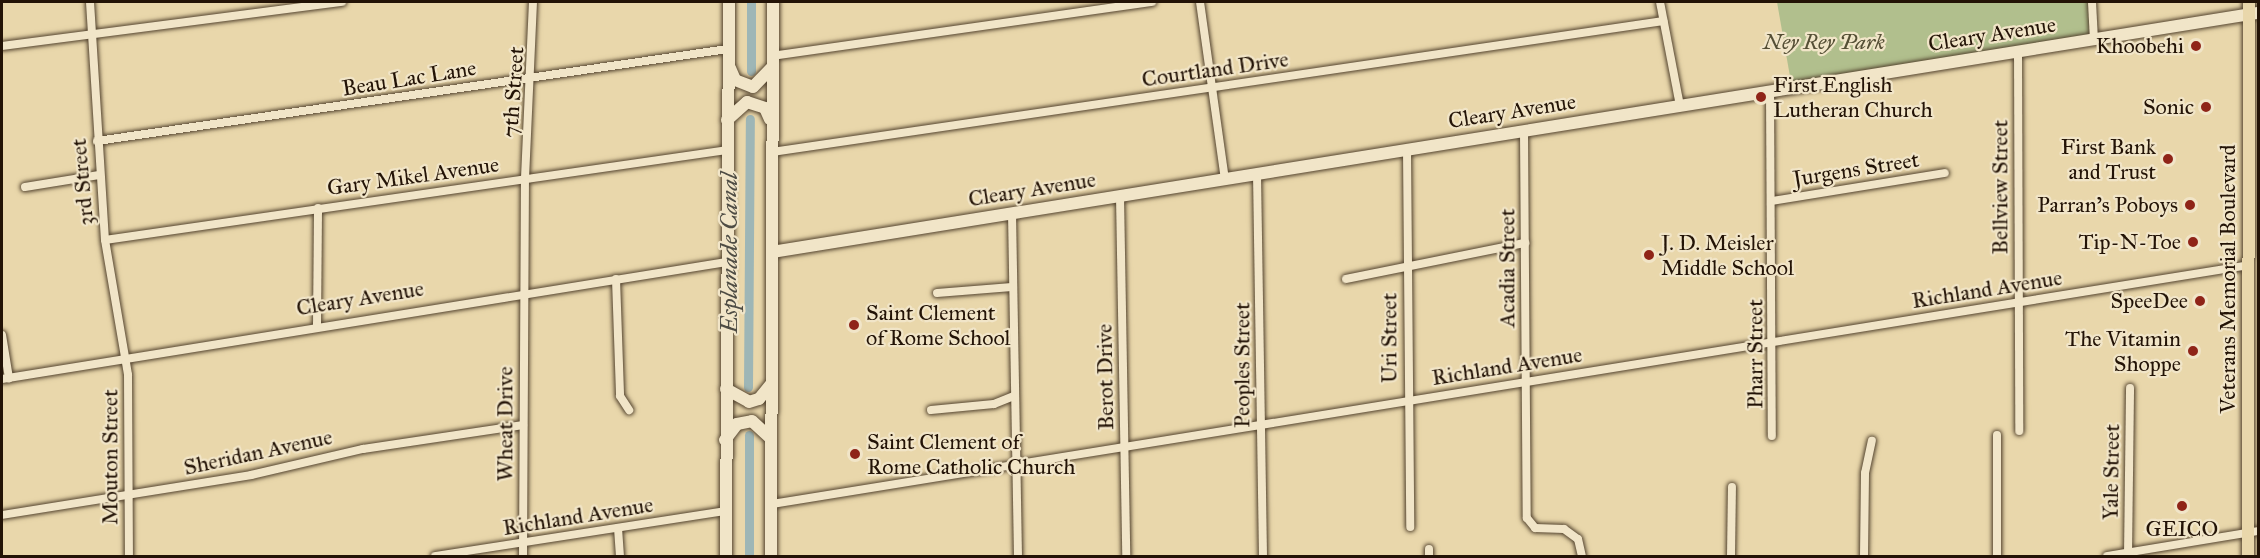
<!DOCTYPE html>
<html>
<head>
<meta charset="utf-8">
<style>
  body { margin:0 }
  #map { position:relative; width:2260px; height:558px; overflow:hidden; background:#e9d7ab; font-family:"IM FELL Great Primer",serif }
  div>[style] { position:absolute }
  .green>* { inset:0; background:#b1bf8d }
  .canal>* { height:9px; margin:-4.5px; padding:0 4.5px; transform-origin:4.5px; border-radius:4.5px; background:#9eb6b6 }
  .roads { filter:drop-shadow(0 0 2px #54442f) drop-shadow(0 0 2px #54442f) }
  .street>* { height:8px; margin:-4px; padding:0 4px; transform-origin:4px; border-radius:4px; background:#f1e5c8 }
  .secondary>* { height:12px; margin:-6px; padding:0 6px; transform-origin:6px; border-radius:6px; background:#f1e5c8 }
  .primary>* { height:12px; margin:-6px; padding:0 6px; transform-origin:6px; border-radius:6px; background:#e9d7ab }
  .dots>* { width:16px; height:16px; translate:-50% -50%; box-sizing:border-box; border:3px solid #f1e5c8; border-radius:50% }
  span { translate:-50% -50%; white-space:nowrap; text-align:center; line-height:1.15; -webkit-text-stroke:4.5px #f1e5c8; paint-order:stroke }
  .street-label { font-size:22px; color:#231306 }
  .park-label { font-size:22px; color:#554f35; font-style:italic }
  .poi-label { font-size:22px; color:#231306 }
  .right { translate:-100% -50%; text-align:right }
  .left { translate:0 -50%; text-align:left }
  .water-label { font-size:24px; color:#4e4c44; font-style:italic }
  .frame { position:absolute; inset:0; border:3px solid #231306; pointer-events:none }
</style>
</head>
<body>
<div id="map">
  <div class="green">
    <div style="clip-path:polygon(1777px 2px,2091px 2px,2094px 39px,1792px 88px)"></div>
  </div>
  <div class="canal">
    <div style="left:751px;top:71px;width:69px;rotate:-90deg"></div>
    <div style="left:748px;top:387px;width:268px;rotate:-89.6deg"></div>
    <div style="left:749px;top:435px;width:121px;rotate:90deg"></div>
  </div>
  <div class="roads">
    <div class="street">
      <div style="left:90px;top:2px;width:238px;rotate:86.4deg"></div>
      <div style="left:105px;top:240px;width:137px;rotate:80.3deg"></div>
      <div style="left:128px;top:375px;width:181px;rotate:89.7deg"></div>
      <div style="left:1200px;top:2px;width:179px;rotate:82deg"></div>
      <div style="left:1660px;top:2px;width:106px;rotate:79.1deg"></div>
      <div style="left:2092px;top:2px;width:37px;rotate:87deg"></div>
      <div style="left:2px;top:46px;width:343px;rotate:-7.4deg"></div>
      <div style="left:2018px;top:51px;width:380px;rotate:89.8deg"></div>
      <div style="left:772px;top:56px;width:384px;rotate:-8.1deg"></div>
      <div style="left:1770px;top:91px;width:345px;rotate:89.7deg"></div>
      <div style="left:1524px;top:131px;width:387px;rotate:89.6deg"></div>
      <div style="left:1527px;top:518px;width:13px;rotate:51deg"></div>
      <div style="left:1535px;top:528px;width:29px;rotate:2deg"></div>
      <div style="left:1564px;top:529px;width:17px;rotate:36deg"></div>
      <div style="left:1578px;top:539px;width:17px;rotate:77deg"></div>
      <div style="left:97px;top:141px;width:638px;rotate:-8.3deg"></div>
      <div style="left:1407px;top:150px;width:377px;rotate:89.5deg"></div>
      <div style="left:772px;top:152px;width:901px;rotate:-8.36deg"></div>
      <div style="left:1257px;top:174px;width:382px;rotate:89.1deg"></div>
      <div style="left:25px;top:187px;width:75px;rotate:-9.2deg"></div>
      <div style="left:1120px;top:196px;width:360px;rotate:89deg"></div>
      <div style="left:1772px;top:201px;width:175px;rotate:-9.2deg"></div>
      <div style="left:1012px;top:213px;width:343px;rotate:89deg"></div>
      <div style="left:105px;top:240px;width:628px;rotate:-8.23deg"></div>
      <div style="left:616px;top:279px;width:117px;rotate:88deg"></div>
      <div style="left:620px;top:396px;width:17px;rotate:57deg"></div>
      <div style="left:1346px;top:279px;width:183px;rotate:-11.4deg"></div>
      <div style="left:937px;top:293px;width:75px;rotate:-4.6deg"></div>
      <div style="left:317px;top:326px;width:118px;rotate:-89.5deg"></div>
      <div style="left:2px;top:335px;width:44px;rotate:80.8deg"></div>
      <div style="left:2px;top:379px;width:734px;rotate:-9.17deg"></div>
      <div style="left:931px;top:410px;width:63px;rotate:-5.4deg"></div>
      <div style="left:994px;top:404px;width:22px;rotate:-22deg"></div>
      <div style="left:772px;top:504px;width:1496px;rotate:-9.19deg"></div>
      <div style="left:2px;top:515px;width:252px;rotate:-9.1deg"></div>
      <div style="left:251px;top:475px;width:115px;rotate:-13.1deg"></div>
      <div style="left:363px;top:449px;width:162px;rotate:-8.5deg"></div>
      <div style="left:618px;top:528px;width:28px;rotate:86deg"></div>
      <div style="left:435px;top:556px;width:294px;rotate:-8.8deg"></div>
      <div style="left:523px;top:556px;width:378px;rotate:-89.7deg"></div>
      <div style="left:525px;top:178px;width:176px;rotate:-87.4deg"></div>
      <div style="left:1429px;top:556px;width:7px;rotate:-90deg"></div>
      <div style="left:1731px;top:556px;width:69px;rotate:-89.2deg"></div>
      <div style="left:1864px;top:556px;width:83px;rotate:-89.3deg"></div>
      <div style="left:1865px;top:473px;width:33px;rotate:-78deg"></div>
      <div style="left:1997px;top:556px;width:121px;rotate:-90deg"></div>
      <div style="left:2107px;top:556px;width:153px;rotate:-9.4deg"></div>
      <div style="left:2128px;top:556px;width:168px;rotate:-89.3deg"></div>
    </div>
    <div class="secondary">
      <div style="left:730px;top:68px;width:13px;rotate:67deg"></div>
      <div style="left:735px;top:80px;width:19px;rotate:21deg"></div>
      <div style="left:753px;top:87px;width:28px;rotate:-46deg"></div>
      <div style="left:727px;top:120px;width:27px;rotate:-42deg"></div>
      <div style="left:747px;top:102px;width:19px;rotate:18deg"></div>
      <div style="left:765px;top:108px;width:12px;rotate:66deg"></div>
      <div style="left:772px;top:252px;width:1505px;rotate:-9.14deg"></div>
      <div style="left:726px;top:389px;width:26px;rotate:29deg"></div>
      <div style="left:749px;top:402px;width:10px;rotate:-17deg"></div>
      <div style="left:759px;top:399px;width:19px;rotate:-51deg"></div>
      <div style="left:725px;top:440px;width:20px;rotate:-53deg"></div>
      <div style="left:737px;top:424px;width:15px;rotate:-11deg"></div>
      <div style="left:752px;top:421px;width:26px;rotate:43deg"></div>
      <div style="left:726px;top:556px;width:554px;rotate:-89.69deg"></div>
      <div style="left:771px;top:556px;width:554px;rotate:-89.79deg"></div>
    </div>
    <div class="primary">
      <div style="left:2248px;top:556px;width:554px;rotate:-89.9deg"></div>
    </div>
  </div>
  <div class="dots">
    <div style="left:2196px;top:46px;background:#8f2418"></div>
    <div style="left:1761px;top:97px;background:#8f2418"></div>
    <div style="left:2206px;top:107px;background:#8f2418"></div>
    <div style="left:2168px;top:159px;background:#8f2418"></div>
    <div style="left:2190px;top:205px;background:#8f2418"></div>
    <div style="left:2193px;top:242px;background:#8f2418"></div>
    <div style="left:1649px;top:255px;background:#8f2418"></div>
    <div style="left:2200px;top:301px;background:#8f2418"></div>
    <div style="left:854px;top:325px;background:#8f2418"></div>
    <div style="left:2193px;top:351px;background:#8f2418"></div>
    <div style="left:855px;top:454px;background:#8f2418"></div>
    <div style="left:2182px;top:506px;background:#8f2418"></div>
  </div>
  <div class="street-label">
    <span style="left:1992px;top:34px;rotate:-9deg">Cleary Avenue</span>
    <span style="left:1215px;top:69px;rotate:-8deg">Courtland Drive</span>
    <span style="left:409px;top:78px;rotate:-9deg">Beau Lac Lane</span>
    <span style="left:513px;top:92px;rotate:-86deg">7th Street</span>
    <span style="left:1512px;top:111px;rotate:-9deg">Cleary Avenue</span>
    <span style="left:1856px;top:169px;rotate:-9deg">Jurgens Street</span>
    <span style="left:413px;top:176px;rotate:-8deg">Gary Mikel Avenue</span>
    <span style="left:82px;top:182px;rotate:-95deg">3rd Street</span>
    <span style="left:2000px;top:187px;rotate:-90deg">Bellview Street</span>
    <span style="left:1032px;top:189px;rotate:-9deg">Cleary Avenue</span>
    <span style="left:1507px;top:268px;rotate:-90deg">Acadia Street</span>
    <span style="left:2228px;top:279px;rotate:-90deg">Veterans Memorial Boulevard</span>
    <span style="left:1987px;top:289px;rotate:-9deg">Richland Avenue</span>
    <span style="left:360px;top:298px;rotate:-9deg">Cleary Avenue</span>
    <span style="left:1389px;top:338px;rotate:-90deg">Uri Street</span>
    <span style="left:1755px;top:354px;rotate:-90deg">Pharr Street</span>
    <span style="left:1242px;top:365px;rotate:-90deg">Peoples Street</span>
    <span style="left:1507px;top:366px;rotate:-9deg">Richland Avenue</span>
    <span style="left:1105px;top:377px;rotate:-91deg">Berot Drive</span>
    <span style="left:505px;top:424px;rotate:-90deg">Wheat Drive</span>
    <span style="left:258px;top:452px;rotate:-12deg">Sheridan Avenue</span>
    <span style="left:110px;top:457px;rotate:-90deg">Mouton Street</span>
    <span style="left:2111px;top:472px;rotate:-89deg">Yale Street</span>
    <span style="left:578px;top:516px;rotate:-9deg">Richland Avenue</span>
  </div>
  <div class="park-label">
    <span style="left:1824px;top:42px">Ney Rey Park</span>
  </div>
  <div class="poi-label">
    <span class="right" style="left:2184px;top:46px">Khoobehi</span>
    <span class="left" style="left:1773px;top:97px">First English<br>Lutheran Church</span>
    <span class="right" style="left:2194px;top:107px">Sonic</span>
    <span class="right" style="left:2156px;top:159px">First Bank<br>and Trust</span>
    <span class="right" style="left:2178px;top:205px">Parran's Poboys</span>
    <span class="left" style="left:1661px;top:255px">J. D. Meisler<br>Middle School</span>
    <span class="right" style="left:2181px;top:242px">Tip-N-Toe</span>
    <span class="right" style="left:2188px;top:301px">SpeeDee</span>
    <span class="left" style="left:866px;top:325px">Saint Clement<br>of Rome School</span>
    <span class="right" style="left:2181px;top:351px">The Vitamin<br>Shoppe</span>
    <span class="left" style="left:867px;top:454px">Saint Clement of<br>Rome Catholic Church</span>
    <span style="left:2182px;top:529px">GEICO</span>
  </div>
  <div class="water-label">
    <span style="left:730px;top:253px;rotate:-90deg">Esplanade Canal</span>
  </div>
  <div class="frame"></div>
</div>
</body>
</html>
